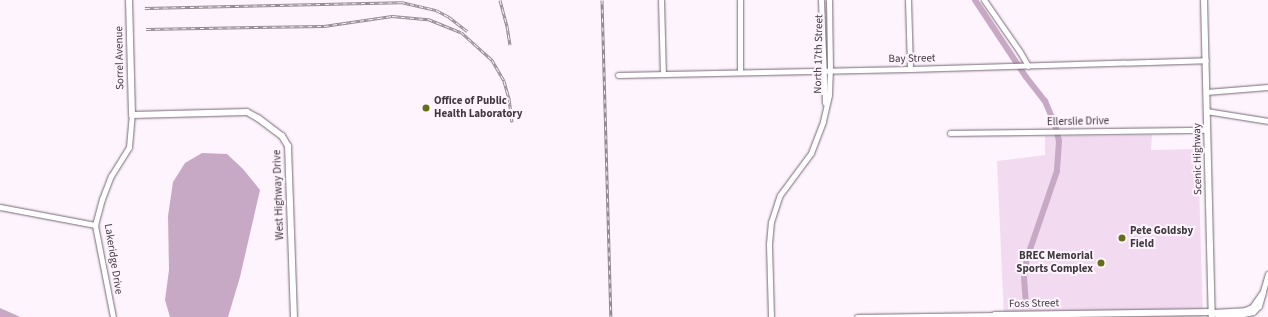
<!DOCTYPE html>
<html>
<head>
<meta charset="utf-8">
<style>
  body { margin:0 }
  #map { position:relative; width:1268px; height:317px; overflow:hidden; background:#fef4fd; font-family:"Source Sans 3",sans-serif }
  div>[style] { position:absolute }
  .green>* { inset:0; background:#f2dbf0 }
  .water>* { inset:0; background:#c8a9c5 }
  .canal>* { height:6px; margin:-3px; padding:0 3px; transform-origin:3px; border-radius:3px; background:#c8a9c5 }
  .roads { filter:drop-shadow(0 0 1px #756874) drop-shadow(0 0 1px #756874) }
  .minor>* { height:5px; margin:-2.5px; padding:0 2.5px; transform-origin:2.5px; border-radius:2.5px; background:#fff }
  .tertiary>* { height:6px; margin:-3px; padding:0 3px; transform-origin:3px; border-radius:3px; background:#fff }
  .primary>* { height:8px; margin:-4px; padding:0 4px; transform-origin:4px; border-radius:4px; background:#fff }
  .rail>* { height:3px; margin-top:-1.5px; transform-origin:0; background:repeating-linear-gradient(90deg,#fef4fd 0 4.5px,#938b92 0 9px); box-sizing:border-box; border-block:1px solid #938b92 }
  .dots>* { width:11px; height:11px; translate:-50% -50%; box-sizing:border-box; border:2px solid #fef4fd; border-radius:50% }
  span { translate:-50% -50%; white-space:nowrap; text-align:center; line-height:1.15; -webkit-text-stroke:4px #fef4fd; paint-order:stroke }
  .street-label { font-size:11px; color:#3f393e }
  .poi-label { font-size:11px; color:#3f393e; font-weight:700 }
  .left { translate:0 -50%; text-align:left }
  .right { translate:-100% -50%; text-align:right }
</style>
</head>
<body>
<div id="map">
  <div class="green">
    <div style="clip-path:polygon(1152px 135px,1151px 150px,1198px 149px,1203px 317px,1004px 317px,997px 161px,1045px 155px,1045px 136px)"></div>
  </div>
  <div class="water">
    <div style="clip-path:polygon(202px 153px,227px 154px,243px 169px,260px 190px,240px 277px,228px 317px,170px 317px,165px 300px,169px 270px,168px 216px,173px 182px,185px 163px)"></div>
    <div style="clip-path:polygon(0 308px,16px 315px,20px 317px,0 317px)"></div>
  </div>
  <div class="canal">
    <div style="left:975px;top:0;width:92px;rotate:56.5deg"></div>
    <div style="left:1026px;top:77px;width:31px;rotate:52deg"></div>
    <div style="left:1045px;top:101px;width:26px;rotate:67deg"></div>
    <div style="left:1055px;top:125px;width:16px;rotate:76deg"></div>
    <div style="left:1059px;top:141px;width:30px;rotate:94deg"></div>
    <div style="left:1057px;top:171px;width:92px;rotate:109deg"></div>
    <div style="left:1027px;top:258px;width:19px;rotate:99deg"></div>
    <div style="left:1024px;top:277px;width:26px;rotate:86deg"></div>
  </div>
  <div class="roads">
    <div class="minor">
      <div style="left:661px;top:0;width:74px;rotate:88.5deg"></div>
      <div style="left:740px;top:0;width:72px;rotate:90deg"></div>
      <div style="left:821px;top:0;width:103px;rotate:87.8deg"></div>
      <div style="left:908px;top:0;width:69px;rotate:88.3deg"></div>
      <div style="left:984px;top:0;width:63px;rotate:55.3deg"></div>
      <div style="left:1020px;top:52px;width:16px;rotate:60deg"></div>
      <div style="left:618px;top:75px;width:292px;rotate:-1.2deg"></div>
      <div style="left:910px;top:69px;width:296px;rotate:-1.7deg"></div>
      <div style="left:1206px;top:92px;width:62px;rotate:-4.6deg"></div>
      <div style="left:1206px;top:111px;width:63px;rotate:9.2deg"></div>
      <div style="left:950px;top:133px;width:257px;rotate:-0.7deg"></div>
      <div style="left:0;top:207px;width:97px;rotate:10.7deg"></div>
      <div style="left:1212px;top:312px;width:33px;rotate:-3deg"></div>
      <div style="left:1245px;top:310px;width:8px;rotate:-23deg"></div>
      <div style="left:1252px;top:307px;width:19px;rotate:-55deg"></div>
      <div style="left:1263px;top:291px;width:18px;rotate:-74deg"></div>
      <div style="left:1212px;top:312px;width:7px;rotate:27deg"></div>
      <div style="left:1218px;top:315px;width:25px;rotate:-2deg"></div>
      <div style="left:1243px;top:314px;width:10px;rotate:-11deg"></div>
      <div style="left:1253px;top:312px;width:8px;rotate:-45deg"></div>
      <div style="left:1259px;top:306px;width:15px;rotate:-74deg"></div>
      <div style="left:113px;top:317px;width:94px;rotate:-101.1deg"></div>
      <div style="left:95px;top:225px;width:27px;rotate:-75deg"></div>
      <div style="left:102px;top:199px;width:25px;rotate:-69deg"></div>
      <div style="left:111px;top:176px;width:34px;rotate:-58deg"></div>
      <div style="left:129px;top:147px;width:32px;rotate:-85deg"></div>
      <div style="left:771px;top:317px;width:73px;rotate:-91.6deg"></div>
      <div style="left:769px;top:244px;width:22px;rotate:-85deg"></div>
      <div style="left:771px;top:222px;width:28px;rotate:-72deg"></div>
      <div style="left:780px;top:195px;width:52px;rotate:-53.6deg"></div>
      <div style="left:811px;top:153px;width:34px;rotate:-69deg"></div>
      <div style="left:823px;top:121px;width:27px;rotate:-77deg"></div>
      <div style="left:829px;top:95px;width:25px;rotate:-88deg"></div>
      <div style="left:830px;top:70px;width:70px;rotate:-90.8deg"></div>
      <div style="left:857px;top:317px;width:138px;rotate:-0.8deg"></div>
    </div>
    <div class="tertiary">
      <div style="left:129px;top:0;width:115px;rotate:88.5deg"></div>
      <div style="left:132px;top:115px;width:115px;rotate:-1.5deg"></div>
      <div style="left:247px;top:112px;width:13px;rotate:29deg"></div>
      <div style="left:258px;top:118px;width:30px;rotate:37deg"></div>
      <div style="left:282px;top:136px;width:12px;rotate:59deg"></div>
      <div style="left:288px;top:146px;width:171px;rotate:88deg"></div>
      <div style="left:1204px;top:0;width:317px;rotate:88.6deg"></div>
      <div style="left:995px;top:317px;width:2px;rotate:-90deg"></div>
      <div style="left:995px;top:315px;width:217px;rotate:-0.8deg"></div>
    </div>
    <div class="primary">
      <div style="left:1229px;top:317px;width:9px;rotate:-13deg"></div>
    </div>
  </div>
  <div class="rail">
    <div style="left:500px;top:0;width:27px;rotate:75deg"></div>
    <div style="left:507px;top:26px;width:19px;rotate:81deg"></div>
    <div style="left:602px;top:0;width:317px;rotate:88.4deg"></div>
    <div style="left:145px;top:8px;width:256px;rotate:-1.3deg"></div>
    <div style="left:401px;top:2px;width:36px;rotate:13deg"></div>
    <div style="left:436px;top:10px;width:15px;rotate:28deg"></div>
    <div style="left:449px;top:17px;width:23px;rotate:38deg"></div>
    <div style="left:146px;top:29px;width:178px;rotate:-1deg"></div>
    <div style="left:324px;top:26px;width:69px;rotate:-8.4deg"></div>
    <div style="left:392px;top:16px;width:36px;rotate:5deg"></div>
    <div style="left:428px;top:19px;width:35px;rotate:22deg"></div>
    <div style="left:461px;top:32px;width:42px;rotate:42.1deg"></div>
    <div style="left:492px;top:60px;width:24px;rotate:60deg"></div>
    <div style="left:504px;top:81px;width:18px;rotate:74deg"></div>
    <div style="left:509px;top:98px;width:24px;rotate:83deg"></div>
  </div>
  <div class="dots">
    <div style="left:426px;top:108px;background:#646f18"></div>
    <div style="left:1122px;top:238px;background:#646f18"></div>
    <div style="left:1101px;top:263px;background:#646f18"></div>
  </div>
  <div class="street-label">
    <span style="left:819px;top:54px;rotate:-89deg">North 17th Street</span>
    <span style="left:120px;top:58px;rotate:-91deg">Sorrel Avenue</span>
    <span style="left:912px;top:59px;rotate:-1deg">Bay Street</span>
    <span style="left:1078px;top:122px;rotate:-1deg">Ellerslie Drive</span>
    <span style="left:1198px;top:159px;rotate:-91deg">Scenic Highway</span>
    <span style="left:279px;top:195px;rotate:-92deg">West Highway Drive</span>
    <span style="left:113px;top:259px;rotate:81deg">Lakeridge Drive</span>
    <span style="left:1034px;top:304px;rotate:-1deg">Foss Street</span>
  </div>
  <div class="poi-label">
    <span class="left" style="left:434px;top:108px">Office of Public<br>Health Laboratory</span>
    <span class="left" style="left:1130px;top:238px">Pete Goldsby<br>Field</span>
    <span class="right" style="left:1093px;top:263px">BREC Memorial<br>Sports Complex</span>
  </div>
</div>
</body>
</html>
